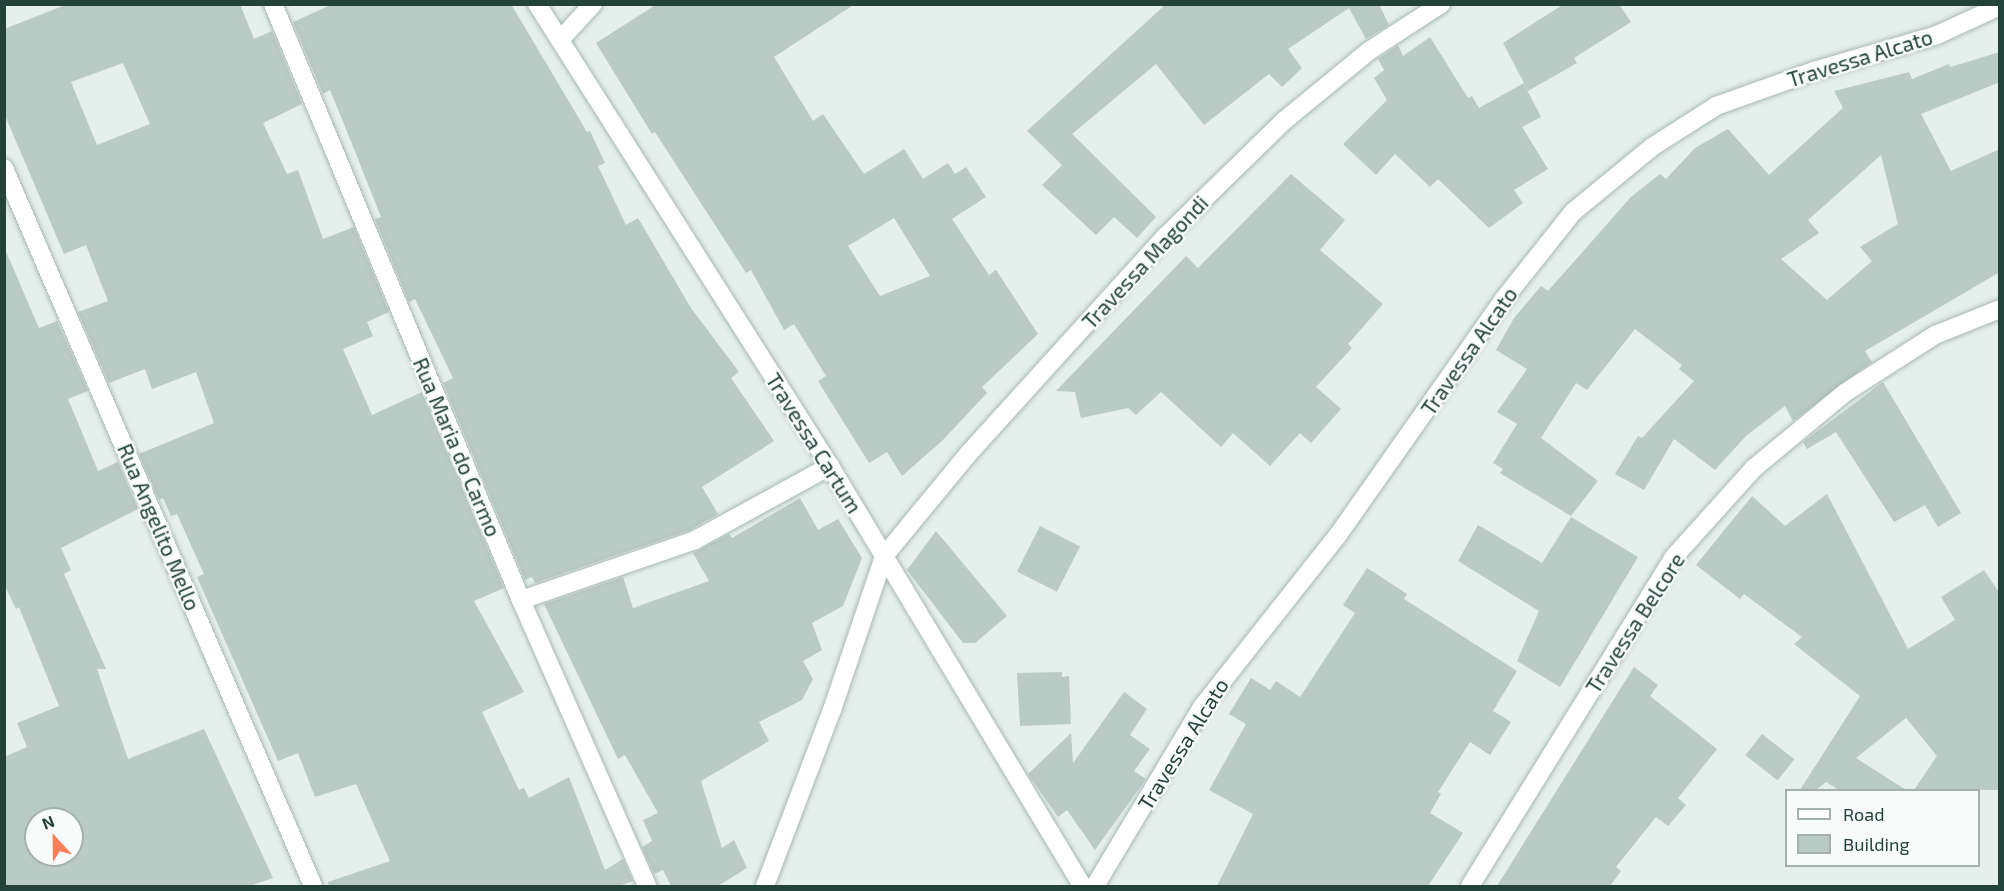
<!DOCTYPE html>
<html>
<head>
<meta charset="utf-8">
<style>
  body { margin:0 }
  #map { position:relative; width:2004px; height:891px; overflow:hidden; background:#e5efeb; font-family:"Exo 2",sans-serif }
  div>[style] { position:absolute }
  .building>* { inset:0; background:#bacac4; transform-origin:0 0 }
  .roads { filter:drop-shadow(0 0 2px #a7b8b2) drop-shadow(0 0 2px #a7b8b2) }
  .minor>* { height:18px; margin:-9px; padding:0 9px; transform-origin:9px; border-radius:9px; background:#fff }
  span { translate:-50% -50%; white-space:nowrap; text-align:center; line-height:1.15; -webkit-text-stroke:5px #f7fbf9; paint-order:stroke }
  .street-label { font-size:21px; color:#23433a }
  .frame { position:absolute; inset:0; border:6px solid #23433a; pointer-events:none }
  .legend { position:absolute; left:1785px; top:789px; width:195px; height:78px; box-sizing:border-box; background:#f7fbf9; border:2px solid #a2b1ad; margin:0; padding:8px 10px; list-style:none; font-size:18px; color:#23433a }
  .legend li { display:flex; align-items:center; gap:12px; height:30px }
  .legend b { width:30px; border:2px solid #a2b1ad }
  .north { position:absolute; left:24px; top:807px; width:60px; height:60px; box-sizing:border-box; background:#f7fbf9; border:2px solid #a2b1ad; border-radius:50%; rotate:338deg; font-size:16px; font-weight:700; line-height:24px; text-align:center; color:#23433a }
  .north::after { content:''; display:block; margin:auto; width:21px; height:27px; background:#f97f5a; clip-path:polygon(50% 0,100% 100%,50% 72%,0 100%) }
</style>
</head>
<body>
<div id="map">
  <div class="building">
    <div style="clip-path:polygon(evenodd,68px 4px,240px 4px,254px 39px,272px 31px,302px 104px,263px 123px,287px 174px,298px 170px,323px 239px,354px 227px,389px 312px,367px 322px,373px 336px,343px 349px,372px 415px,422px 392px,504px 588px,474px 601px,524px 692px,482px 712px,519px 790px,524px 788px,529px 798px,569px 777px,605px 870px,623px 859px,633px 881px,619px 886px,329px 886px,328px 882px,390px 861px,356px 784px,315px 797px,298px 753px,278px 761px,197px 577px,204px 574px,177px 514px,171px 516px,163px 498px,159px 500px,139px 454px,214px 423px,196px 372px,152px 389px,145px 369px,109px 383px,78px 312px,108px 301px,86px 245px,64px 254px,4px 113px,4px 29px,68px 4px,123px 63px,150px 124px,97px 145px,71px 82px,123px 63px)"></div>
    <div style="clip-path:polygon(333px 4px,511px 4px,587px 132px,590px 131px,605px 163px,598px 166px,626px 225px,638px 218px,691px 308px,739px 372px,731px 378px,774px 441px,702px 487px,718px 514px,690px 530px,535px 583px,532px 577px,525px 580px,443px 383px,453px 378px,415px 299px,409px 302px,375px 219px,381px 217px,346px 129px,330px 90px,323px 94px,293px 22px)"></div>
    <div style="clip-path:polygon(evenodd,657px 4px,855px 4px,774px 57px,813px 121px,823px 114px,864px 174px,904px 149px,923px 179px,948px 163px,955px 174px,966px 167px,986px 197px,952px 219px,989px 275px,996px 270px,1038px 334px,982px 387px,987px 393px,942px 441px,902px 476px,887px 452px,869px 463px,818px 381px,826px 376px,794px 324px,784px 330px,751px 270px,746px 273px,655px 132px,652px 134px,596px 43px,657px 4px,894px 218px,930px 276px,880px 296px,848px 246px,894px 218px)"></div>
    <div style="clip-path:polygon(1166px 4px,1379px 4px,1389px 25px,1366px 39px,1349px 8px,1288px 49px,1302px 68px,1282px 87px,1269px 74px,1204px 125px,1156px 64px,1072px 134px,1156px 217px,1137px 238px,1114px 217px,1096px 235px,1042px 185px,1062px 165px,1027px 131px)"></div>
    <div style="clip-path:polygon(1564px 4px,1619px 4px,1631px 22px,1574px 58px,1577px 63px,1528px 91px,1524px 84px,1541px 117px,1522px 127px,1548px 169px,1514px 190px,1523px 203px,1489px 228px,1438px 179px,1430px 187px,1395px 154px,1376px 175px,1343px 144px,1387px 100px,1374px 78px,1384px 70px,1378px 59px,1398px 45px,1403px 56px,1430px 37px,1468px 98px,1472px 96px,1479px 108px,1524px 83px,1503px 43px)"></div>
    <div style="clip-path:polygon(evenodd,2000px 52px,2000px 82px,1921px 114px,1951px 171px,2000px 149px,2000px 272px,1865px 351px,1872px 362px,1793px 421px,1785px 406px,1746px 436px,1715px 470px,1674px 439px,1644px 490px,1615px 474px,1638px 436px,1642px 438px,1694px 381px,1679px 369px,1682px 365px,1635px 329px,1587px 390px,1576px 383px,1541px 438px,1598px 481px,1571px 516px,1500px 473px,1503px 469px,1493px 463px,1517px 424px,1497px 412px,1527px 369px,1496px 350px,1514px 318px,1541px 286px,1548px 291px,1631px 197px,1660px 174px,1666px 179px,1695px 148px,1728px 129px,1769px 175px,1843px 108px,1834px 91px,1909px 72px,1912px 79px,1949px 64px,1950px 67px,2000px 52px,1881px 155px,1898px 224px,1860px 247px,1872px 261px,1827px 300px,1781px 259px,1819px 233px,1808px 220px,1881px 155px)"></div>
    <div style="clip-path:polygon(1291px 174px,1345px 220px,1320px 250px,1383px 304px,1348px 344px,1352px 348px,1316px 387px,1341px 409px,1311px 443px,1300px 433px,1270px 466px,1233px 433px,1221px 447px,1161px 392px,1136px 415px,1128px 408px,1081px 418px,1075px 392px,1056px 391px,1186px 256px,1198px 268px)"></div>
    <div style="clip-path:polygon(evenodd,4px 247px,39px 328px,57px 321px,88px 391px,68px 399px,98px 471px,118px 462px,138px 509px,61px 548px,71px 570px,64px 574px,106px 669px,97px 669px,128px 759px,204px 729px,273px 878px,250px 886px,4px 886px,4px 757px,27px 747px,17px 723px,59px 706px,19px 607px,16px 609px,4px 584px,4px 247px,36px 819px,72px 819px,72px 855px,36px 855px,36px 819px)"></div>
    <div style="clip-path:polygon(1883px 382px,1961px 513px,1938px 527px,1925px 505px,1894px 522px,1836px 432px,1807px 449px,1803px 442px)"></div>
    <div style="clip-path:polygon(1827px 494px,1908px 649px,1955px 620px,1941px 597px,1984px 570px,2000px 594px,2000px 790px,1914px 790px,1937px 756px,1906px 718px,1856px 758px,1906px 790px,1839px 790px,1826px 782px,1816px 790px,1800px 790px,1860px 696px,1794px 644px,1802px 637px,1744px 594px,1740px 599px,1696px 565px,1752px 496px,1785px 526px)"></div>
    <div style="clip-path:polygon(800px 498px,818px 530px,838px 519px,862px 558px,843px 606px,812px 623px,822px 650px,803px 661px,813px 679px,802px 700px,759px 722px,769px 741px,701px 781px,722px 848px,734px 840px,747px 868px,718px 886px,671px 886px,663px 870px,654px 874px,642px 847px,652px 841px,643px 820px,658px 813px,625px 755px,618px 759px,544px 604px,623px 577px,633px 608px,709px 581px,693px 553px,729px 534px,732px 538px)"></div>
    <div style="clip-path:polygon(1571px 517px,1638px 557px,1560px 687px,1517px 661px,1539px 611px,1458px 561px,1478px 525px,1542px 563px)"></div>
    <div style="left:1040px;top:526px;width:45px;height:51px;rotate:27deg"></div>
    <div style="clip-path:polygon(936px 531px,1007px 616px,975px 643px,963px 643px,907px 570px)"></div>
    <div style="clip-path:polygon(1367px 568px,1407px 594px,1404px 599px,1517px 671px,1493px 711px,1511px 722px,1490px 755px,1470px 742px,1438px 792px,1441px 794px,1430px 813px,1463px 833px,1428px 886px,1217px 886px,1253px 814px,1209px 790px,1246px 724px,1229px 714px,1251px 678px,1270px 690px,1276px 681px,1300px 697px,1355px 613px,1343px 605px)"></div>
    <div style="clip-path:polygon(1634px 667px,1658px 685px,1650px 696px,1717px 749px,1678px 798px,1686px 805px,1668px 826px,1656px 817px,1616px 867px,1621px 871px,1610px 886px,1497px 886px)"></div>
    <div style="clip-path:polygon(1062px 672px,1062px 677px,1069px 676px,1071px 724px,1020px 726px,1017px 673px)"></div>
    <div style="clip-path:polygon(1124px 692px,1147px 709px,1130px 735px,1150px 749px,1134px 771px,1146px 779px,1095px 850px,1067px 810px,1058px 817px,1028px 774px,1071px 733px,1073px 763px)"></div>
    <div style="left:1762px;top:734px;width:41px;height:27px;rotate:38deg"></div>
  </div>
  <div class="roads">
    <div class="minor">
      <div style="left:273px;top:4px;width:646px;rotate:67.41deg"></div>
      <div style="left:521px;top:600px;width:313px;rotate:66.2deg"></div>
      <div style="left:537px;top:4px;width:547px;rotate:57.62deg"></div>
      <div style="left:830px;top:466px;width:490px;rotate:59deg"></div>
      <div style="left:560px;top:40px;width:49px;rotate:-47.5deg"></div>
      <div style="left:4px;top:168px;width:782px;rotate:66.71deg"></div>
      <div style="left:521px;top:600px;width:184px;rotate:-19deg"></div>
      <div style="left:695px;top:540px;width:154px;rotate:-28.7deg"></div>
      <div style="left:765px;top:886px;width:188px;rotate:-69.2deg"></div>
      <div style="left:832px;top:710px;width:163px;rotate:-71.3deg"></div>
      <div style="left:884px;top:556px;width:134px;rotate:-50.5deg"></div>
      <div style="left:969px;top:453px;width:293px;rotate:-47.8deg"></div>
      <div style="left:1166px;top:236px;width:166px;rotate:-44.3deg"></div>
      <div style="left:1285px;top:120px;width:109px;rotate:-39.4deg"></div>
      <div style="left:1369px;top:51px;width:86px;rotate:-33.1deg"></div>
      <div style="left:1095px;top:886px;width:209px;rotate:-59.1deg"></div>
      <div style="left:1202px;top:707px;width:219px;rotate:-51.7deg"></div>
      <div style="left:1338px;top:535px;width:287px;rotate:-54.9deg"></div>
      <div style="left:1503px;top:300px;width:112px;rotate:-51.5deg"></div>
      <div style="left:1573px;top:212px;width:102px;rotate:-39.4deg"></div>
      <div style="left:1652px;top:147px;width:76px;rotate:-32.6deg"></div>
      <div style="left:1716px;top:106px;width:104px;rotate:-19.7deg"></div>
      <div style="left:1814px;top:71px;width:128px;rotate:-16.3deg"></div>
      <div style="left:1937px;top:35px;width:69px;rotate:-24.7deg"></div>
      <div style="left:1470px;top:886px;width:386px;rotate:-58.2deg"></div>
      <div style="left:1673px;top:558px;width:121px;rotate:-48deg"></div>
      <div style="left:1754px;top:468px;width:119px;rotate:-39.6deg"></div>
      <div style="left:1846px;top:392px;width:106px;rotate:-32.6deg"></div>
      <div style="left:1935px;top:335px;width:70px;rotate:-21.8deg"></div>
    </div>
  </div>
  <div class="street-label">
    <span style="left:1860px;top:58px;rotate:-17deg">Travessa Alcato</span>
    <span style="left:1145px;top:262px;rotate:-47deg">Travessa Magondi</span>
    <span style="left:1469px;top:351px;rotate:-55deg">Travessa Alcato</span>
    <span style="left:814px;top:443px;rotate:58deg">Travessa Cartum</span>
    <span style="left:457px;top:447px;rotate:67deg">Rua Maria do Carmo</span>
    <span style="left:159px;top:527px;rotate:67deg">Rua Angelito Mello</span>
    <span style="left:1635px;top:623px;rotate:-57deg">Travessa Belcore</span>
    <span style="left:1183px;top:744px;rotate:-58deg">Travessa Alcato</span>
  </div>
  <div class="frame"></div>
  <ul class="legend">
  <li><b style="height:8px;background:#fff"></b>Road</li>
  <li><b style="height:16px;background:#bacac4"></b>Building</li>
  </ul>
  <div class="north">N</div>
</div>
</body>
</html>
